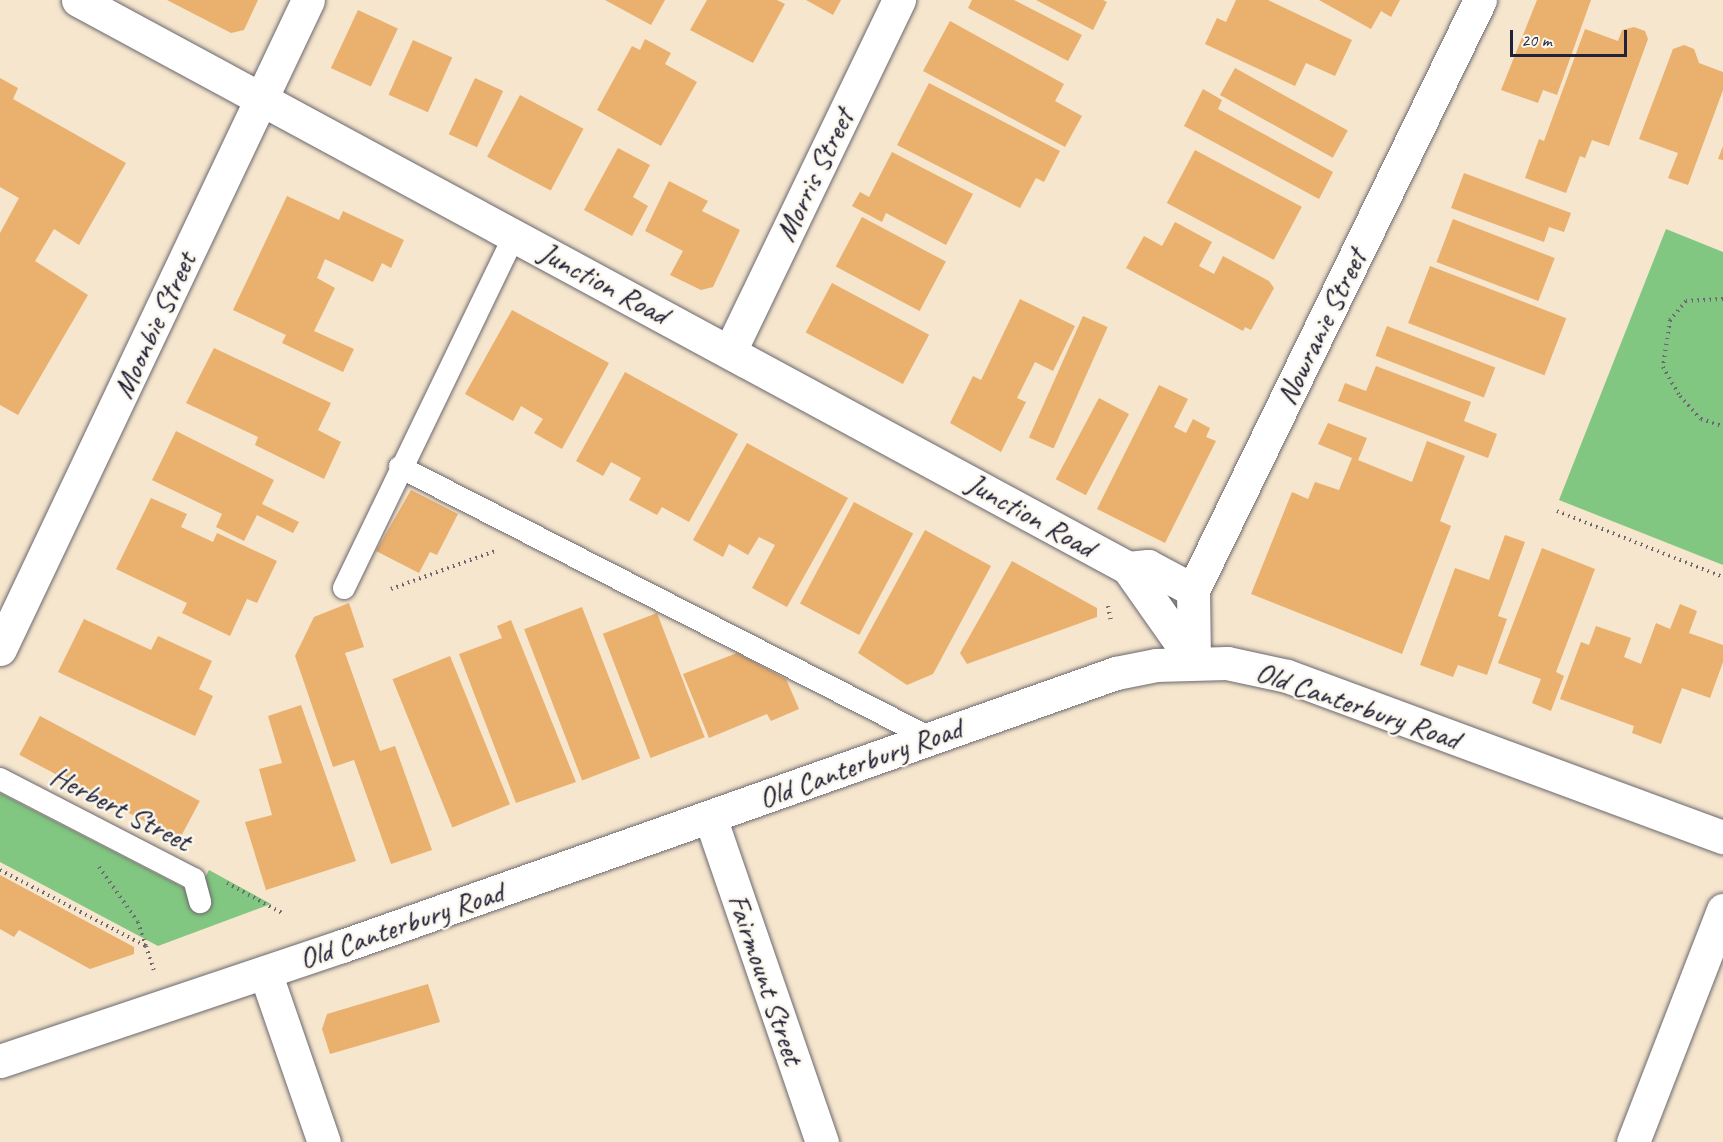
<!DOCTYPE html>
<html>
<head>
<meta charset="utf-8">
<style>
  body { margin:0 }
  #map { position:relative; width:1723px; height:1142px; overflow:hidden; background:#f5e6cd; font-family:Caveat,sans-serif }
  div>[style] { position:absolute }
  .green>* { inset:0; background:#82c781 }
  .building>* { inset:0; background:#eab06e; transform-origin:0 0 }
  .path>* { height:4px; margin-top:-2px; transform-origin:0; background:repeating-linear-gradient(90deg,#6c676e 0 1.5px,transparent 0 6px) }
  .roads { filter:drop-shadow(0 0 2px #6c676e) drop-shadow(0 0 2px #6c676e) }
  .service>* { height:22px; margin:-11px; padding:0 11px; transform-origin:11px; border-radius:11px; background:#fff }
  .minor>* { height:33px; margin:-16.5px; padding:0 16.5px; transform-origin:16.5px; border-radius:16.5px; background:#fff }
  .primary>* { height:33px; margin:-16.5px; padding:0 16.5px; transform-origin:16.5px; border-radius:16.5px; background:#fff }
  span { translate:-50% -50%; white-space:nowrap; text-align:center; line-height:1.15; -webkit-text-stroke:5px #fbf7ec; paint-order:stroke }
  .street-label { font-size:30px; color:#22223b }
  .scale { position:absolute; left:1510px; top:30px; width:117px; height:27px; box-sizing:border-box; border:3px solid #22223b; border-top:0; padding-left:8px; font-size:18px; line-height:21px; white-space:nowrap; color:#22223b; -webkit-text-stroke:4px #fbf7ec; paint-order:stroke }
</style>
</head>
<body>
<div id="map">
  <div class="green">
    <div style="clip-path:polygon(1666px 229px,1723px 252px,1723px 565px,1559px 500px)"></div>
    <div style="clip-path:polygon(0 793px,196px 894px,209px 870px,271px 904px,158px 946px,0 862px)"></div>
  </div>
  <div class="building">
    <div style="clip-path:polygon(167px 0,258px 0,244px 30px,231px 33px)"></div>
    <div style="clip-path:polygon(605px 0,665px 0,651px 25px)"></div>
    <div style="clip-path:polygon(707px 0,777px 0,785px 4px,753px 63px,690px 30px)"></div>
    <div style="clip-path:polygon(806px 0,841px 0,833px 15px)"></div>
    <div style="clip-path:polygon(972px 0,1014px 0,1082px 35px,1068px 61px,968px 8px)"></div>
    <div style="clip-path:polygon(1036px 0,1103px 0,1107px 2px,1093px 30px)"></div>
    <div style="clip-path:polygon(1236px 0,1268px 0,1352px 40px,1335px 76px,1306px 63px,1295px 86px,1205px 44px,1217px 18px,1226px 22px)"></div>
    <div style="clip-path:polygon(1319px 0,1400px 0,1391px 17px,1381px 11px,1371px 29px)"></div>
    <div style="clip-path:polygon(1537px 0,1591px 0,1557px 95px,1543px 90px,1538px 103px,1501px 90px)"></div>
    <div style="left:358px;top:10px;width:44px;height:64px;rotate:25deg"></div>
    <div style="clip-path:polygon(950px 21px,1064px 84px,1055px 101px,1082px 116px,1065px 147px,923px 71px)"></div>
    <div style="clip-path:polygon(1634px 27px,1645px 31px,1648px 39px,1609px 146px,1592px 140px,1585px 158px,1580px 156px,1566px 193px,1525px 178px,1539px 139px,1544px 141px,1585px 29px,1618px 41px,1622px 30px)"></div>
    <div style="clip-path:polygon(645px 39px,671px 53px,665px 64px,697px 82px,661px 146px,597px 110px,632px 46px,640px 50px)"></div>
    <div style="left:413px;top:40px;width:43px;height:60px;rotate:24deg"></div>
    <div style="clip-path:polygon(1684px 45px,1694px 49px,1699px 63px,1723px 72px,1723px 90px,1688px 185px,1668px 178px,1678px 153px,1639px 139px,1673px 49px)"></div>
    <div style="left:1235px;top:68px;width:129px;height:31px;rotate:29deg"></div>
    <div style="clip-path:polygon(0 78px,18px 88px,13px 99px,126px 163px,79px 245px,54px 229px,35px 261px,88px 295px,18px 415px,0 405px,0 233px,19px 198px,0 187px)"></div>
    <div style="left:475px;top:78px;width:31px;height:62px;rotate:25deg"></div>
    <div style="clip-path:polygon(929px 83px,1060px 151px,1044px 182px,1036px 178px,1020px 208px,897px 145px)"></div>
    <div style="clip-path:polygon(1203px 89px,1222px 100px,1218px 109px,1333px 172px,1319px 199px,1184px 126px)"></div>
    <div style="left:520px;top:95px;width:72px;height:70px;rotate:28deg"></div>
    <div style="clip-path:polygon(1723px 146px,1723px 160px,1718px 159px)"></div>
    <div style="clip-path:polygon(618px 148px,650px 165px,633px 197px,648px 206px,632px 236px,584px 210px)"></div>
    <div style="left:1195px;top:150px;width:121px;height:60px;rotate:28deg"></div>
    <div style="clip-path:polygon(892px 152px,973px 194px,946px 245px,886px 213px,882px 222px,852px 206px,860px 192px,869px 197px)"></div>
    <div style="clip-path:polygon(1464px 173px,1571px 213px,1564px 232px,1549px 227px,1544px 242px,1451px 208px)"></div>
    <div style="clip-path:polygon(669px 181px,708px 201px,702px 211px,740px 230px,713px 287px,701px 290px,670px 275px,683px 251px,645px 231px)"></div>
    <div style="clip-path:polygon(287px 196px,339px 220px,343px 211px,404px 240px,391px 268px,382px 263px,373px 282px,325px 259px,317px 278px,335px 288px,314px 331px,354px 349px,343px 372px,282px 343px,286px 335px,233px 310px)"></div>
    <div style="left:862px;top:217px;width:95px;height:56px;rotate:28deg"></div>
    <div style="left:1453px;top:219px;width:109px;height:46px;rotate:21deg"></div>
    <div style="clip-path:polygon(1175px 222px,1212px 242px,1199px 266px,1214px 274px,1223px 256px,1269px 281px,1274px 288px,1251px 330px,1245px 327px,1243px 331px,1126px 268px,1144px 236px,1162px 246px)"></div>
    <div style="left:1430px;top:266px;width:146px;height:61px;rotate:21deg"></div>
    <div style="left:832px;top:283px;width:110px;height:56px;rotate:28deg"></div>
    <div style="clip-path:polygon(1020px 299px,1075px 326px,1053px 371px,1035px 362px,1017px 398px,1026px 402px,1001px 452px,950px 423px,973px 376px,981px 380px)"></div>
    <div style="clip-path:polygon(512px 310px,609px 363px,562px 449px,534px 433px,543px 419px,521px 406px,513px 421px,465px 394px)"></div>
    <div style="left:1083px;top:316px;width:27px;height:133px;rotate:24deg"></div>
    <div style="left:1387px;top:326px;width:116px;height:32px;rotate:21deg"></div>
    <div style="clip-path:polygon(214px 348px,331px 403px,318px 430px,341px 442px,324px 479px,255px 445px,258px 437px,186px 403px)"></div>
    <div style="clip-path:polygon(1376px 366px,1471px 402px,1464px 421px,1497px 434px,1488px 458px,1338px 401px,1345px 383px,1366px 391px)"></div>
    <div style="clip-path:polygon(625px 372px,738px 434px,689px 522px,662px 507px,657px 515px,629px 500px,641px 478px,611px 462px,603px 476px,576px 461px)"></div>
    <div style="clip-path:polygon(1159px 385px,1188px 399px,1174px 427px,1186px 433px,1193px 419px,1210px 428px,1206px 437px,1216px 441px,1165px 543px,1097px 509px)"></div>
    <div style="left:1099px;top:398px;width:34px;height:92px;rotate:28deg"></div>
    <div style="clip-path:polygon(1328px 423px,1367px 438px,1358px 460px,1412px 482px,1427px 441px,1465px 456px,1440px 521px,1451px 526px,1402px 654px,1251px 594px,1292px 492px,1308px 499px,1315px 482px,1339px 490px,1352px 458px,1318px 444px)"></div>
    <div style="clip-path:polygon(176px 431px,274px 480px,262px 504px,299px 522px,293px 533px,257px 515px,244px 541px,216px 527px,222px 514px,152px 480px)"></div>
    <div style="clip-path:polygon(747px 443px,848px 498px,787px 607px,752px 588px,775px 545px,759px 537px,748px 555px,729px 544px,723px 557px,693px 540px)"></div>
    <div style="clip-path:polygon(411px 490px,458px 514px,437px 555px,430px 552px,419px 573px,376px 551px)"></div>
    <div style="clip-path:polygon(151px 498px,187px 514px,181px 527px,213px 542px,217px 533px,277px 561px,257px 603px,247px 599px,230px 636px,182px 613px,187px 603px,116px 569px)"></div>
    <div style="left:854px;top:502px;width:67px;height:115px;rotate:28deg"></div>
    <div style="clip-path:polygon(925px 530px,991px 566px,933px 674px,907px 685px,858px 653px)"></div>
    <div style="clip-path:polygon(1505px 535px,1525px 542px,1498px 616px,1507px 619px,1487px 675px,1458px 665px,1453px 677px,1420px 665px,1455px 568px,1489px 580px)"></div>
    <div style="clip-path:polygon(1542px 548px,1595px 569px,1556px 672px,1564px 676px,1551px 711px,1532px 703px,1541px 679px,1498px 663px)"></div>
    <div style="clip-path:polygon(1012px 561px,1097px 608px,1097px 617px,967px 664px,960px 653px)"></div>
    <div style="clip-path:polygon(349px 603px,364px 647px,345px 653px,380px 751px,395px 746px,432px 850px,391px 864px,354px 760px,333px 767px,295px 656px,314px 617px)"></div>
    <div style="clip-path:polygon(1680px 604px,1697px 611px,1689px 633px,1723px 645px,1723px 662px,1710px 698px,1682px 688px,1661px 744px,1632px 733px,1634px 726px,1560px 699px,1581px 642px,1589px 645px,1596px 626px,1631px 638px,1624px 657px,1641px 664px,1656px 623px,1670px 629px)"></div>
    <div style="left:582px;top:607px;width:162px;height:62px;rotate:69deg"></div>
    <div style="left:657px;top:613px;width:133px;height:58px;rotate:69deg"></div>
    <div style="clip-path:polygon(84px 619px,151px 650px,158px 636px,212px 661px,199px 689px,213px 696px,195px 736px,58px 672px)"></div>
    <div style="clip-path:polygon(511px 620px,576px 782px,516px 803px,459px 654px,502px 638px,497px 626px)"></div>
    <div style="clip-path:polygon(737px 653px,786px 679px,799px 709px,771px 721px,767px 714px,709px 738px,683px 674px)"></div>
    <div style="left:450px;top:656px;width:160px;height:62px;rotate:68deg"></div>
    <div style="clip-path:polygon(301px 705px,356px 861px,266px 890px,245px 822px,272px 815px,259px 769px,282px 763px,268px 716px)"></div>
    <div style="left:40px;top:716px;width:181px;height:44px;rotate:28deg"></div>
    <div style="clip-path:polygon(0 875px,134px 947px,134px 954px,90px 969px,19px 930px,14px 937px,0 929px)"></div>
    <div style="clip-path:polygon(428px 984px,440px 1022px,330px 1054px,322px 1029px,327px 1014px)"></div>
  </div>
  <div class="path">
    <div style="left:1723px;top:299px;width:37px;rotate:177deg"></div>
    <div style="left:1686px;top:301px;width:25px;rotate:130deg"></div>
    <div style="left:1670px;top:320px;width:48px;rotate:98.5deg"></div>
    <div style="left:1663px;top:367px;width:34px;rotate:60deg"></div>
    <div style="left:1680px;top:396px;width:31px;rotate:48deg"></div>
    <div style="left:1701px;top:419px;width:23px;rotate:18deg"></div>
    <div style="left:1557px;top:511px;width:179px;rotate:21.7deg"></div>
    <div style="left:391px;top:589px;width:111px;rotate:-20.1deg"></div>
    <div style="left:1108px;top:606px;width:16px;rotate:79deg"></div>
    <div style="left:99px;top:867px;width:67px;rotate:54.7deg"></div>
    <div style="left:138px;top:922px;width:25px;rotate:72deg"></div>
    <div style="left:0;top:870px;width:165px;rotate:27.5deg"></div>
    <div style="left:146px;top:946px;width:25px;rotate:72deg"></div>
    <div style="left:227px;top:883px;width:63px;rotate:28.6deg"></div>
  </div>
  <div class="roads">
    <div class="service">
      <div style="left:400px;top:467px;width:593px;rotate:27.08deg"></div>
      <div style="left:344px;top:588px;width:392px;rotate:-64.2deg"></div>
      <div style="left:0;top:779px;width:218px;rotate:27.3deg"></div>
      <div style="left:194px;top:879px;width:24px;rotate:75deg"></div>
    </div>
    <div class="minor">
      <div style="left:78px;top:0;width:1194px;rotate:28.41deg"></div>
      <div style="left:1128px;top:568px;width:115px;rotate:54.9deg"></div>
      <div style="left:730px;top:351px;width:390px;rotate:-64.3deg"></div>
      <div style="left:1128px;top:568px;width:20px;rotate:-6deg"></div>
      <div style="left:1148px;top:566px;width:51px;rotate:28.1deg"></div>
      <div style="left:0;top:649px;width:718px;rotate:-64.61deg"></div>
      <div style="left:1194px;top:662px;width:72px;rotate:-90.8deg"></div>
      <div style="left:1193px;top:590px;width:656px;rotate:-64.06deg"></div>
      <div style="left:710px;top:817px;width:344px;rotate:71deg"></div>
      <div style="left:265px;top:972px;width:180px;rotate:70.9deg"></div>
      <div style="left:1633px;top:1142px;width:249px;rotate:-68.8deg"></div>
    </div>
    <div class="primary">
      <div style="left:0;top:1061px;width:361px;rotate:-18.6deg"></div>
      <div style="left:342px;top:946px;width:821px;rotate:-19.43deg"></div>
      <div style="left:1116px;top:673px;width:41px;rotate:-11.3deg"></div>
      <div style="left:1156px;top:665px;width:71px;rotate:-1.6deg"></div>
      <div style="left:1227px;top:663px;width:61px;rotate:12.2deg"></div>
      <div style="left:1287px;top:676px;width:465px;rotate:20.3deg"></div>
    </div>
  </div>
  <div class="street-label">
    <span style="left:814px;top:175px;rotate:-64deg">Morris Street</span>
    <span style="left:604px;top:283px;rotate:28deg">Junction Road</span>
    <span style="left:154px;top:325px;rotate:-65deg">Moonbie Street</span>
    <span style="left:1321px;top:327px;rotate:-64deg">Nowranie Street</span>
    <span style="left:1031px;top:515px;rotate:29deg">Junction Road</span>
    <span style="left:1358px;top:705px;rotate:19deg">Old Canterbury Road</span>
    <span style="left:860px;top:763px;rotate:-20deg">Old Canterbury Road</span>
    <span style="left:121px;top:808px;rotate:27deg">Herbert Street</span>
    <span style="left:401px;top:925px;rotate:-19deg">Old Canterbury Road</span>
    <span style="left:766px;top:979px;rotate:71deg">Fairmount Street</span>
  </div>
  <div class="scale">20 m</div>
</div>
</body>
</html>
